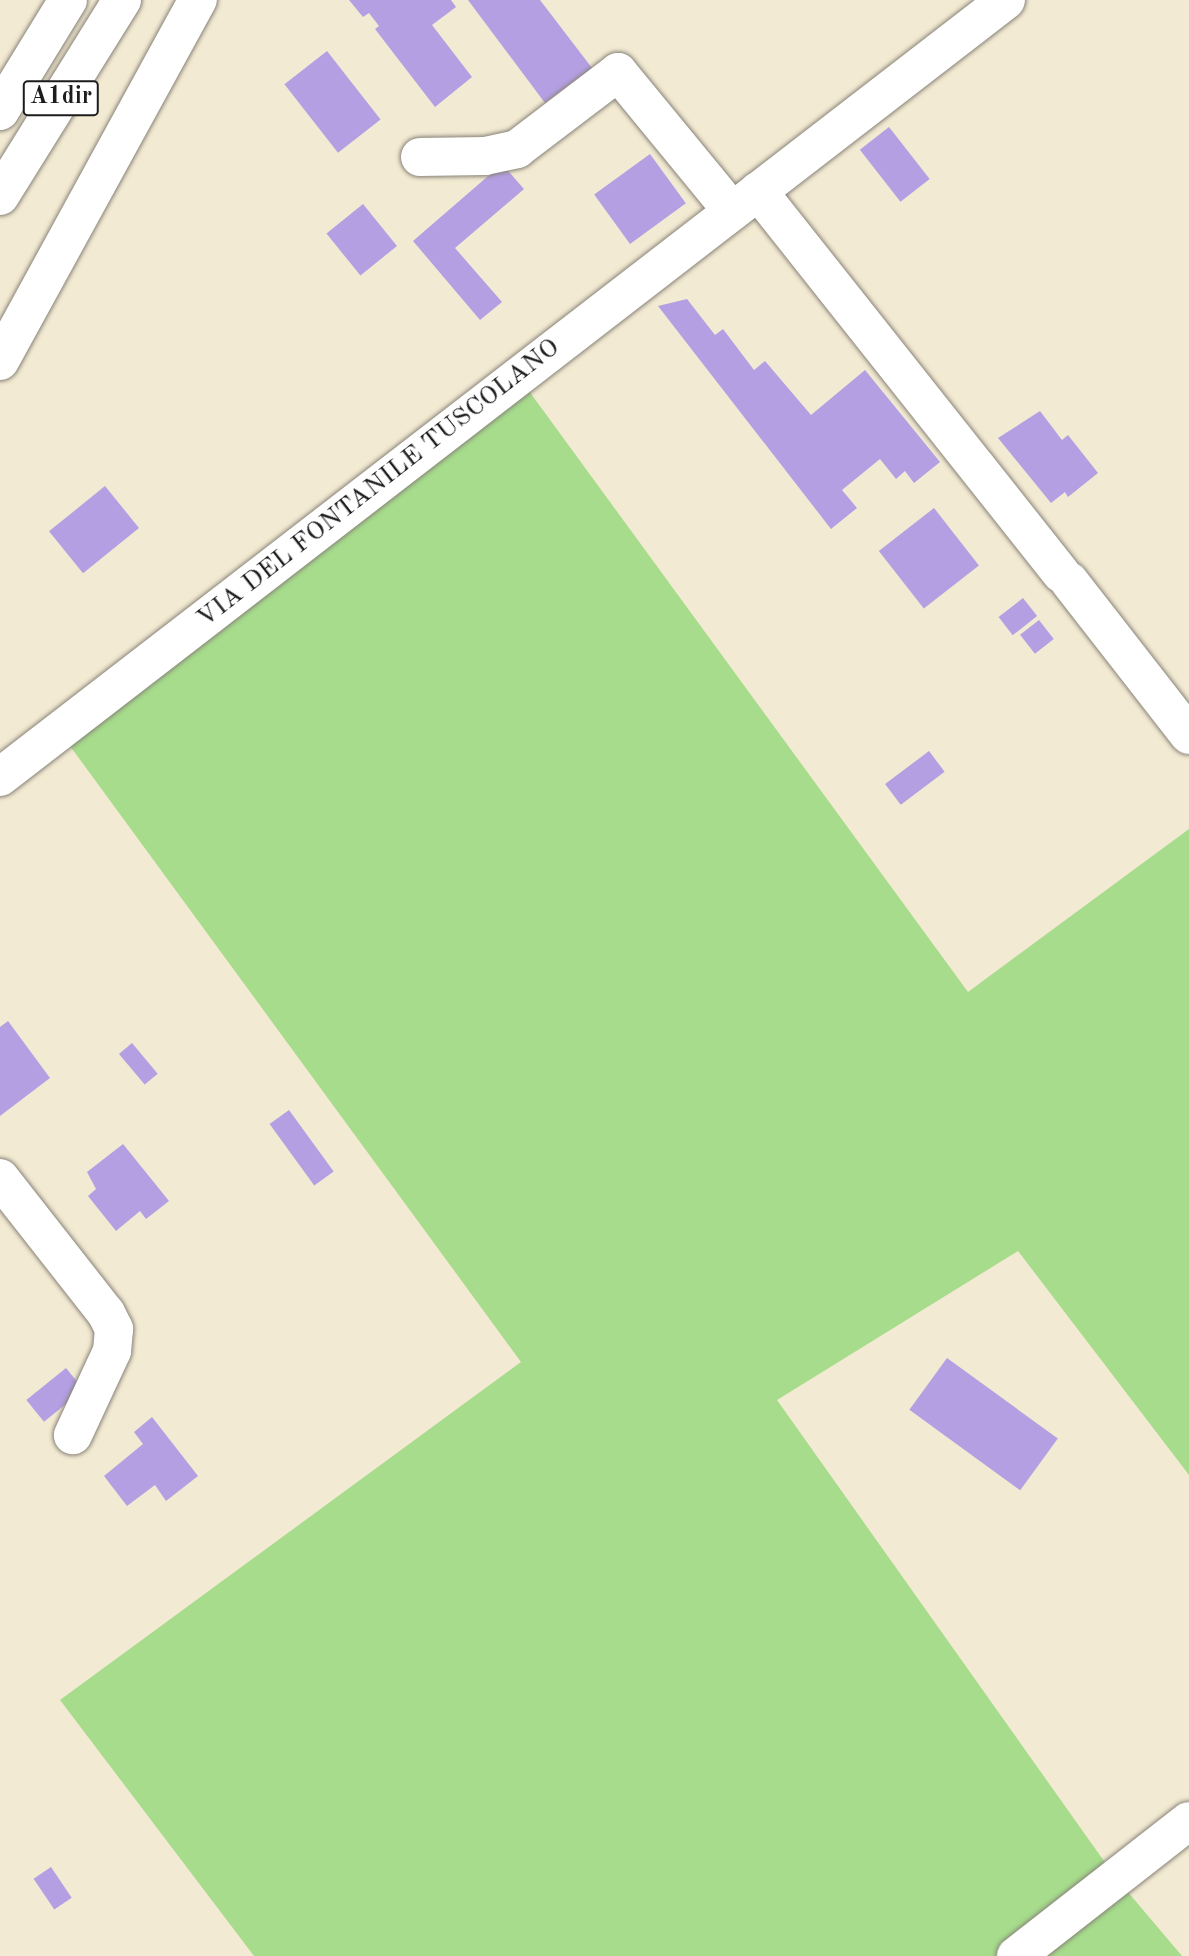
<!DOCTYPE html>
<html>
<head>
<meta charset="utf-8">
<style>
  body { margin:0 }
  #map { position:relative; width:1189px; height:1956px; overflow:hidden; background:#f3ead3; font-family:"Old Standard TT",serif }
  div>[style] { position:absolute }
  .green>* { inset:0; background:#a6dc8c }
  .building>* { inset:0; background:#b49fe3; transform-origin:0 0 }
  .roads { filter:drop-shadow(0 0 2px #888378) drop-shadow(0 0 2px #888378) }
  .minor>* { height:38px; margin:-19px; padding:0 19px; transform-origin:19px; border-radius:19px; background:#fff }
  .highway>* { height:38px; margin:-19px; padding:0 19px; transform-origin:19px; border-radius:19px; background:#fff }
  span { translate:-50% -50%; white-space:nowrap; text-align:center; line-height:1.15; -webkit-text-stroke:5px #fff; paint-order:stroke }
  .shield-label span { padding:2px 5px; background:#fff; border:2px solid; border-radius:5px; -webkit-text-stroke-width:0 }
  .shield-label { font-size:24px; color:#1c1c1c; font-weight:700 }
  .street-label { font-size:26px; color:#1c1c1c }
</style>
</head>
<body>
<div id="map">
  <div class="green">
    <div style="clip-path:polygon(518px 376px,968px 992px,1189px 829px,1189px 1475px,1018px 1251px,777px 1400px,1116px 1878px,1182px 1956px,254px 1956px,60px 1700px,521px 1362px,59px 731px)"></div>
  </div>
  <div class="building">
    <div style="clip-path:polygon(349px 0,451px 0,456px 7px,432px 25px,472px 77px,435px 107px,375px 29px,379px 26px,369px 13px,363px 17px)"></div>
    <div style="clip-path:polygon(468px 0,540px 0,592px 68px,545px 103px)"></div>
    <div style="left:327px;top:51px;width:87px;height:54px;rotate:52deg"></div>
    <div style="left:889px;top:127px;width:66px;height:37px;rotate:52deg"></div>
    <div style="left:650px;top:154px;width:61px;height:69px;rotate:54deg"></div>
    <div style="clip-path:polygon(502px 164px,524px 189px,455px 248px,502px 302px,480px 320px,413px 241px)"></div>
    <div style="left:363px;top:204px;width:54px;height:47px;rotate:51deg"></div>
    <div style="clip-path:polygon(687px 299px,715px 335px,723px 329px,754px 370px,765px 361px,811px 415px,865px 370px,940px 462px,914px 483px,905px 471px,896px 479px,880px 459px,842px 490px,857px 508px,831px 529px,658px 306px)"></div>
    <div style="clip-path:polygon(1040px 411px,1062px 440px,1068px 435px,1098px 473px,1068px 497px,1065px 492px,1051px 503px,998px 438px)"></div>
    <div style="left:105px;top:486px;width:54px;height:72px;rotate:51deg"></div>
    <div style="left:934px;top:508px;width:73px;height:70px;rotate:52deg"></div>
    <div style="left:1023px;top:598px;width:23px;height:31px;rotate:52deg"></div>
    <div style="left:1039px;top:620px;width:24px;height:24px;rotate:52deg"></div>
    <div style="left:929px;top:751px;width:26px;height:55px;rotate:53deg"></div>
    <div style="clip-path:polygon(8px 1021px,50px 1078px,0 1116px,0 1027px)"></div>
    <div style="left:132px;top:1043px;width:40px;height:17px;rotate:50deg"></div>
    <div style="left:289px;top:1110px;width:76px;height:24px;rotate:54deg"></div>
    <div style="clip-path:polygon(123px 1144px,169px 1201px,146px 1219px,140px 1211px,116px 1231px,88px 1196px,96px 1189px,87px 1172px)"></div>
    <div style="left:947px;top:1358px;width:137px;height:64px;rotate:36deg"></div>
    <div style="left:66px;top:1368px;width:28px;height:51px;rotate:51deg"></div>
    <div style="clip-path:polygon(152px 1417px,198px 1476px,166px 1501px,155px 1485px,127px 1506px,104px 1476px,143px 1444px,134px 1432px)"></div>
    <div style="left:51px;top:1867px;width:37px;height:21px;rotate:56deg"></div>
  </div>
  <div class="roads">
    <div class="minor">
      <div style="left:420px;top:157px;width:65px;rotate:-0.9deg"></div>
      <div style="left:485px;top:156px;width:33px;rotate:-12deg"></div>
      <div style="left:517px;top:149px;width:127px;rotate:-37.3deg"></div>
      <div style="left:618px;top:72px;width:180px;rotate:50.6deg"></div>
      <div style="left:758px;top:191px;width:488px;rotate:51.6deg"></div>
      <div style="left:1069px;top:581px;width:195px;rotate:52.1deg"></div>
      <div style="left:0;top:777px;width:1271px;rotate:-37.68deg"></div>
      <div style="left:0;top:1178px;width:172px;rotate:51.9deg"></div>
      <div style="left:106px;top:1313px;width:18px;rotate:63deg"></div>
      <div style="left:114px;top:1329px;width:22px;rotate:95deg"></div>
      <div style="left:112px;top:1351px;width:93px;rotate:114.9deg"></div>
      <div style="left:1016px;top:1956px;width:219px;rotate:-38deg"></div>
    </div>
    <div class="highway">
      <div style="left:0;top:111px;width:130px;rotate:-58.5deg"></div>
      <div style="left:0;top:196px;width:231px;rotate:-58.1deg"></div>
      <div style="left:0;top:361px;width:412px;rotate:-61.3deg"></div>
    </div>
  </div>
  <div class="shield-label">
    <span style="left:61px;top:98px">A1dir</span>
  </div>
  <div class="street-label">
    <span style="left:379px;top:484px;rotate:-38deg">VIA DEL FONTANILE TUSCOLANO</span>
  </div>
</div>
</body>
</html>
